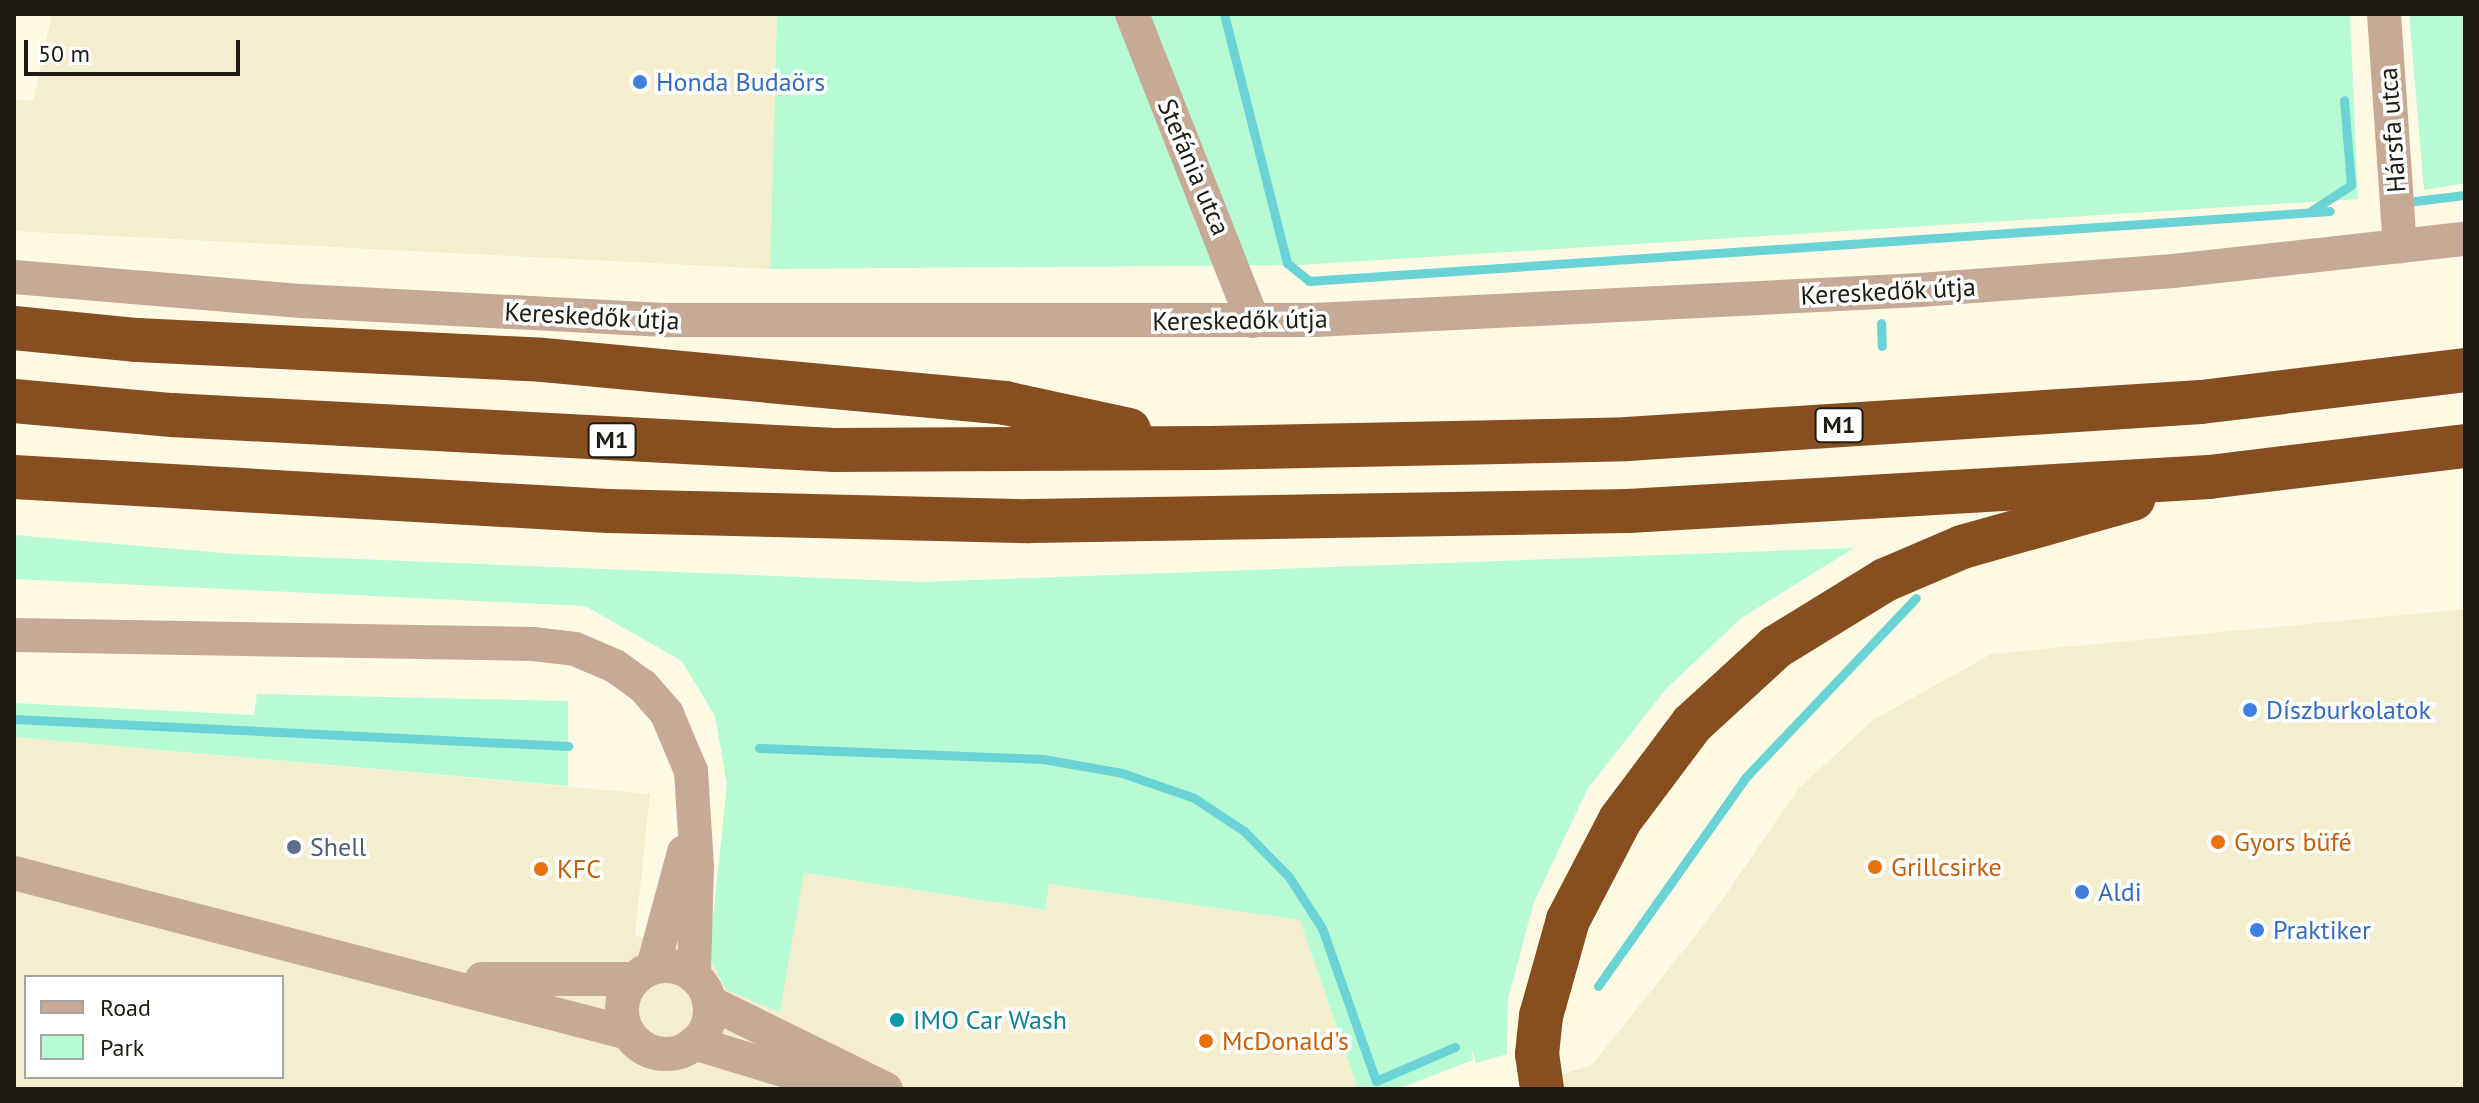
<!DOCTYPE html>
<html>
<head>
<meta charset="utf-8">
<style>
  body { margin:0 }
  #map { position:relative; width:2479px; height:1103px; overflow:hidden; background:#fffae3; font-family:"PT Sans",sans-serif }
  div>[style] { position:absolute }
  .built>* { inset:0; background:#f4eecf }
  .green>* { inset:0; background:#b7fbd5 }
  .stream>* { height:9px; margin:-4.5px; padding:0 4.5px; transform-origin:4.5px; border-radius:4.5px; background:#6ad3d6 }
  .street>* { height:34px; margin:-17px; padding:0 17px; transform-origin:17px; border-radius:17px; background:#c7aa96 }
  .street>.ring { margin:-17px; padding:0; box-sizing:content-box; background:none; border:34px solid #c7aa96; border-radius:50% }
  .highway>* { height:44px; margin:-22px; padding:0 22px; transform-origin:22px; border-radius:22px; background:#874f1f }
  .dots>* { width:22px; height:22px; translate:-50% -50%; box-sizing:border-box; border:4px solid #fff; border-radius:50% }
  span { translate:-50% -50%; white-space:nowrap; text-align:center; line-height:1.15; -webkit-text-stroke:7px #fff; paint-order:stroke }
  .shield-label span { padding:2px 6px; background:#fff; border:2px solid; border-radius:6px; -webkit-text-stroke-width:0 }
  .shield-label { font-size:24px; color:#1d1b13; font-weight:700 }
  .shop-label { font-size:26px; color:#366cbe }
  .left { translate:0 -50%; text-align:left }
  .street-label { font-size:26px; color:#1d1b13 }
  .food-label { font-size:26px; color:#c56008 }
  .service-label { font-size:26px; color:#4e5e75 }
  .culture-label { font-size:26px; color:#0d838f }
  .frame { position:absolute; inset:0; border:16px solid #1d1b13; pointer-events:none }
  .legend { position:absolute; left:24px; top:975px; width:260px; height:104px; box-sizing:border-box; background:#fff; border:2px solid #a5a4a1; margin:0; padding:10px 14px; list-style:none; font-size:24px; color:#1d1b13 }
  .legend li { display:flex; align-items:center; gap:16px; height:40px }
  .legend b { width:40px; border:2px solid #a5a4a1 }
  .scale { position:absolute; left:24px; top:40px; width:216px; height:36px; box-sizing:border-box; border:4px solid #1d1b13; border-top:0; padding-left:10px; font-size:24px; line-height:28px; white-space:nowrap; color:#1d1b13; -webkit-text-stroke:6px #fff; paint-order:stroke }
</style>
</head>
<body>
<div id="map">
  <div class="built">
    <div style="clip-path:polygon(52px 14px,777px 14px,770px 269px,14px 231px,14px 99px,33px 101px)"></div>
    <div style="clip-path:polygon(2465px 609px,2465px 1089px,1514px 1089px,1592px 1065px,1711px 916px,1798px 789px,1873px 720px,1991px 654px)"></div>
    <div style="clip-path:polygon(evenodd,14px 737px,650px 794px,635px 936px,709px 956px,779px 1012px,803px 873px,1044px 910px,1048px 884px,1300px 920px,1358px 1089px,14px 1089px,14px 737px,26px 977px,282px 977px,282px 1077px,26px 1077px,26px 977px)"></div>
  </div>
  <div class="green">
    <div style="clip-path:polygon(777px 14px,2350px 14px,2358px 199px,1299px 265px,770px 269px)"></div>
    <div style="clip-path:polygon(2409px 14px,2465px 14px,2465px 183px,2424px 190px)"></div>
    <div style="clip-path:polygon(14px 535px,234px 554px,922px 582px,1854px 548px,1740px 619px,1666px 689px,1588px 788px,1534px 902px,1508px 999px,1507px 1054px,1476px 1063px,1471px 1048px,1473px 1060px,1398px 1089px,1358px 1089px,1300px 920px,1049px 884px,1045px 910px,804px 873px,780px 1012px,726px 990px,709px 956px,727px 784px,715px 716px,682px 661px,585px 606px,14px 579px)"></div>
    <div style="clip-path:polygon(257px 694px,568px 701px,568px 786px,14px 737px,14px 703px,254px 715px)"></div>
  </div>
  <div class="stream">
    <div style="left:1224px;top:14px;width:257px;rotate:75.8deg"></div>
    <div style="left:1287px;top:263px;width:28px;rotate:39deg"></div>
    <div style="left:1309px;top:281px;width:1023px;rotate:-3.92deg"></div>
    <div style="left:2415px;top:201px;width:50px;rotate:-6.8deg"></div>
    <div style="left:2311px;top:211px;width:48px;rotate:-33deg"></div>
    <div style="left:2351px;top:185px;width:85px;rotate:-94.7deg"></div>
    <div style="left:1881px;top:323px;width:23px;rotate:88deg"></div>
    <div style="left:14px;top:719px;width:555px;rotate:2.79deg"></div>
    <div style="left:759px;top:748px;width:284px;rotate:2.2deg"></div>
    <div style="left:1043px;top:759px;width:80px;rotate:10deg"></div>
    <div style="left:1122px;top:773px;width:76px;rotate:19.1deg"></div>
    <div style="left:1194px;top:798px;width:60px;rotate:33.4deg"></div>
    <div style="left:1244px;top:831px;width:64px;rotate:45.6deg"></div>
    <div style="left:1289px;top:877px;width:61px;rotate:57.1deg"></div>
    <div style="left:1322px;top:928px;width:162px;rotate:70.6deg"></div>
    <div style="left:1376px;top:1081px;width:86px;rotate:-23.3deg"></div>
    <div style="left:1598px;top:986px;width:255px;rotate:-54.7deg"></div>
    <div style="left:1745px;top:778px;width:248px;rotate:-46.5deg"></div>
  </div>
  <div class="street">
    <div style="left:1132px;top:14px;width:330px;rotate:68.5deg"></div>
    <div style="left:2384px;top:14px;width:233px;rotate:86.1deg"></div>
    <div style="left:14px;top:277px;width:289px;rotate:4.8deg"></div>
    <div style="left:302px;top:301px;width:368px;rotate:3deg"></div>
    <div style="left:670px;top:320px;width:644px"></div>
    <div style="left:1314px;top:320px;width:607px;rotate:-2.83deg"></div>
    <div style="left:1920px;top:290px;width:254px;rotate:-4.3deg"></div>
    <div style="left:2173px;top:271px;width:294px;rotate:-6.3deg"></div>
    <div style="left:14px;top:635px;width:519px;rotate:0.99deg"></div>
    <div style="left:533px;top:644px;width:42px;rotate:6.8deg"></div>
    <div style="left:575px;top:649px;width:43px;rotate:23deg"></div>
    <div style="left:615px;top:666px;width:34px;rotate:36deg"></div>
    <div style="left:643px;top:686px;width:37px;rotate:49deg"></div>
    <div style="left:667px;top:714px;width:62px;rotate:67.2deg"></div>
    <div style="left:691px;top:771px;width:95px;rotate:86.4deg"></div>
    <div style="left:697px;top:866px;width:110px;rotate:91.6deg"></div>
    <div style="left:14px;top:873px;width:635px;rotate:14.61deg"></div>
    <div class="ring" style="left:622px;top:966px;width:54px;height:54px"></div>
    <div style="left:653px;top:967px;width:119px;rotate:-74.9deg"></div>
    <div style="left:482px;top:979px;width:152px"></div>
    <div style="left:709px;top:1002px;width:197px;rotate:26.2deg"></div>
    <div style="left:694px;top:1043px;width:158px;rotate:16.9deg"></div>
  </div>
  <div class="highway">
    <div style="left:14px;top:328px;width:124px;rotate:5.6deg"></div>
    <div style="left:137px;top:340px;width:406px;rotate:2.8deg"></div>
    <div style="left:543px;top:360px;width:464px;rotate:5.3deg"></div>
    <div style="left:1005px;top:403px;width:127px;rotate:12.3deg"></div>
    <div style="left:14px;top:401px;width:159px;rotate:5.1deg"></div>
    <div style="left:172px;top:415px;width:663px;rotate:3.03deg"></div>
    <div style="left:834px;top:450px;width:376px;rotate:-0.3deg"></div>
    <div style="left:1210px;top:448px;width:417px;rotate:-1.2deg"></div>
    <div style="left:1627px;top:439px;width:575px;rotate:-3.69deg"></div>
    <div style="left:2201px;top:402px;width:266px;rotate:-6.9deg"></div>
    <div style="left:14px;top:477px;width:595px;rotate:3.28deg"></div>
    <div style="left:608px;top:511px;width:422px;rotate:1.4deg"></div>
    <div style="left:1030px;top:521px;width:598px;rotate:-0.96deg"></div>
    <div style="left:1628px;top:511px;width:582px;rotate:-3.35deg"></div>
    <div style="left:2209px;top:477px;width:258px;rotate:-6.9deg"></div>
    <div style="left:1542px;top:1089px;width:35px;rotate:-98deg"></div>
    <div style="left:1537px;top:1054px;width:38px;rotate:-84deg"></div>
    <div style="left:1541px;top:1016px;width:100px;rotate:-74.3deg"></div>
    <div style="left:1568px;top:920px;width:113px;rotate:-62.5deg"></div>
    <div style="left:1620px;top:820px;width:120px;rotate:-53.1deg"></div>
    <div style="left:1692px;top:724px;width:114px;rotate:-42.5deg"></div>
    <div style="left:1776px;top:647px;width:128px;rotate:-31.6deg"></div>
    <div style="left:1885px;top:580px;width:84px;rotate:-23.2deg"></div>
    <div style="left:1962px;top:547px;width:178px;rotate:-15.7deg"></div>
  </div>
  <div class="dots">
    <div style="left:640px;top:82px;background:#3f7fe0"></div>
    <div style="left:2250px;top:710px;background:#3f7fe0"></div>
    <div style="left:2218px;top:842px;background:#e8710a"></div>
    <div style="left:294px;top:847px;background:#5c6f8a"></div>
    <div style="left:1875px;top:867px;background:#e8710a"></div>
    <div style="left:541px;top:869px;background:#e8710a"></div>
    <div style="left:2082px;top:892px;background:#3f7fe0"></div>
    <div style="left:2257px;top:930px;background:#3f7fe0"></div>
    <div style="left:897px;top:1020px;background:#0f9aa8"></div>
    <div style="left:1206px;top:1041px;background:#e8710a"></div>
  </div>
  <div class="shield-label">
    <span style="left:1839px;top:425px">M1</span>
    <span style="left:612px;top:440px">M1</span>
  </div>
  <div class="shop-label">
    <span class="left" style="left:656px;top:82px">Honda Budaörs</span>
    <span class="left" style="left:2266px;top:710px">Díszburkolatok</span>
    <span class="left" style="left:2098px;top:892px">Aldi</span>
    <span class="left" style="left:2273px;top:930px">Praktiker</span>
  </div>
  <div class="street-label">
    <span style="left:2392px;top:130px;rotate:-94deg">Hársfa utca</span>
    <span style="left:1194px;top:167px;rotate:67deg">Stefánia utca</span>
    <span style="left:1888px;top:291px;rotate:-3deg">Kereskedők útja</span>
    <span style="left:592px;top:316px;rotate:3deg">Kereskedők útja</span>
    <span style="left:1240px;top:320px;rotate:-1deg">Kereskedők útja</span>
  </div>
  <div class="food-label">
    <span class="left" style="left:2234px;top:842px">Gyors büfé</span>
    <span class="left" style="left:1891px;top:867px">Grillcsirke</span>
    <span class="left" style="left:557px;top:869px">KFC</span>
    <span class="left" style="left:1222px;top:1041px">McDonald's</span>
  </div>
  <div class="service-label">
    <span class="left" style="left:310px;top:847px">Shell</span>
  </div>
  <div class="culture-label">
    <span class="left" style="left:913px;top:1020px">IMO Car Wash</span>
  </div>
  <div class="frame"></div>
  <ul class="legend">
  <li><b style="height:10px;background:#c7aa96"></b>Road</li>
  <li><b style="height:22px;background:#b7fbd5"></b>Park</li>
  </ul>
  <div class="scale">50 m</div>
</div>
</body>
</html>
